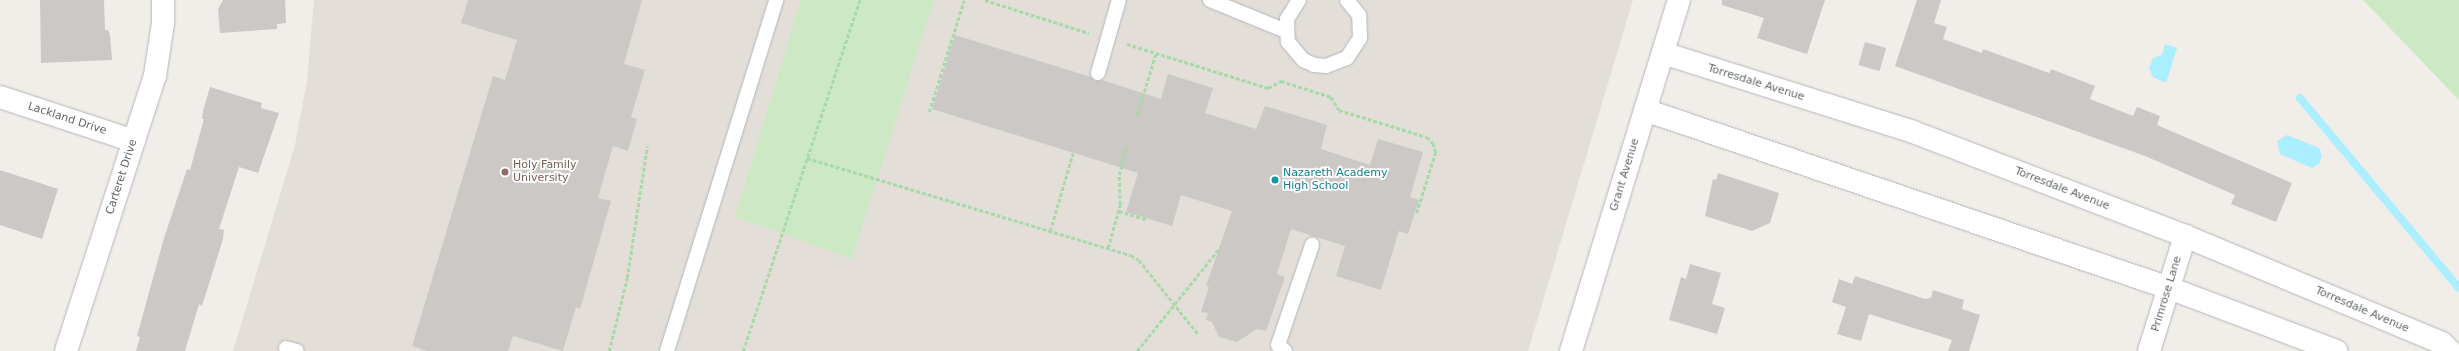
<!DOCTYPE html>
<html>
<head>
<meta charset="utf-8">
<style>
  body { margin:0 }
  #map { position:relative; width:2459px; height:351px; overflow:hidden; background:#f1ede8; font-family:"DejaVu Sans",sans-serif }
  div>[style] { position:absolute }
  .education>* { inset:0; background:#e4ded9 }
  .green>* { inset:0; background:#cde8c5 }
  .water>* { inset:0; background:#aef }
  .stream>* { height:8px; margin:-4px; padding:0 4px; transform-origin:4px; border-radius:4px; background:#aef }
  .building>* { inset:0; background:#ccc8c5; transform-origin:0 0 }
  .path>* { height:2.5px; margin-top:-1.25px; transform-origin:0; background:repeating-linear-gradient(90deg,#a8daa9 0 4px,transparent 0 6px) }
  .roads { filter:drop-shadow(0 0 1px #b3b7ba) drop-shadow(0 0 1px #b3b7ba) }
  .lane>* { height:14px; margin:-7px; padding:0 7px; transform-origin:7px; border-radius:7px; background:#fff }
  .street>* { height:22px; margin:-11px; padding:0 11px; transform-origin:11px; border-radius:11px; background:#fff }
  .secondary>* { height:22px; margin:-11px; padding:0 11px; transform-origin:11px; border-radius:11px; background:#fff }
  .dots>* { width:11px; height:11px; translate:-50% -50%; box-sizing:border-box; border:2px solid #fff; border-radius:50% }
  span { translate:-50% -50%; white-space:nowrap; text-align:center; line-height:1.15; -webkit-text-stroke:3.5px #fff; paint-order:stroke }
  .street-label { font-size:11px; color:#5f6568 }
  .education-label { font-size:11px; color:#785e54 }
  .left { translate:0 -50%; text-align:left }
  .culture-label { font-size:11px; color:#0d838f }
</style>
</head>
<body>
<div id="map">
  <div class="education">
    <div style="clip-path:polygon(314px 0,1633px 0,1528px 351px,233px 351px,295px 145px,307px 80px)"></div>
  </div>
  <div class="green">
    <div style="clip-path:polygon(801px 0,934px 0,852px 259px,735px 217px)"></div>
    <div style="clip-path:polygon(2363px 0,2459px 0,2459px 100px)"></div>
  </div>
  <div class="water">
    <div style="clip-path:polygon(2165px 44px,2177px 48px,2166px 83px,2153px 77px,2149px 68px,2153px 58px,2162px 55px)"></div>
    <div style="clip-path:polygon(2287px 135px,2319px 148px,2322px 156px,2319px 164px,2312px 168px,2280px 154px,2277px 141px)"></div>
  </div>
  <div class="stream">
    <div style="left:2300px;top:98px;width:248px;rotate:50.1deg"></div>
  </div>
  <div class="building">
    <div style="clip-path:polygon(40px 0,104px 0,105px 30px,108px 30px,110px 35px,112px 60px,41px 63px)"></div>
    <div style="clip-path:polygon(223px 0,285px 0,286px 23px,277px 24px,277px 29px,220px 33px,218px 9px)"></div>
    <div style="clip-path:polygon(468px 0,642px 0,624px 64px,645px 70px,631px 117px,637px 119px,628px 151px,613px 146px,598px 198px,611px 201px,580px 309px,576px 307px,563px 351px,513px 336px,508px 351px,427px 351px,412px 346px,493px 76px,505px 80px,517px 40px,461px 23px)"></div>
    <div style="clip-path:polygon(1722px 0,1825px 0,1807px 54px,1757px 38px,1764px 18px,1722px 5px)"></div>
    <div style="clip-path:polygon(1917px 0,1941px 0,1934px 23px,1947px 27px,1943px 39px,1982px 53px,1983px 49px,2049px 73px,2051px 69px,2095px 86px,2090px 99px,2133px 116px,2137px 107px,2160px 116px,2157px 125px,2292px 183px,2276px 222px,2231px 204px,2235px 195px,2145px 156px,1895px 66px)"></div>
    <div style="clip-path:polygon(955px 35px,1091px 77px,1095px 81px,1102px 80px,1161px 99px,1168px 74px,1213px 88px,1205px 113px,1256px 129px,1265px 106px,1327px 125px,1321px 149px,1370px 165px,1378px 139px,1423px 152px,1410px 197px,1419px 200px,1408px 234px,1399px 231px,1381px 290px,1336px 276px,1345px 246px,1291px 229px,1277px 274px,1285px 277px,1266px 331px,1257px 329px,1237px 342px,1219px 337px,1212px 322px,1206px 320px,1208px 313px,1201px 312px,1209px 287px,1206px 286px,1232px 211px,1181px 195px,1172px 226px,1126px 212px,1138px 173px,932px 109px)"></div>
    <div style="left:1865px;top:42px;width:22px;height:24px;rotate:16deg"></div>
    <div style="clip-path:polygon(210px 87px,262px 103px,261px 108px,279px 113px,258px 173px,239px 167px,219px 229px,224px 230px,223px 239px,202px 306px,199px 304px,185px 351px,136px 351px,140px 337px,137px 336px,164px 238px,187px 169px,190px 170px,204px 119px,202px 119px,203px 111px)"></div>
    <div style="clip-path:polygon(0 170px,58px 189px,42px 239px,0 225px)"></div>
    <div style="clip-path:polygon(1718px 173px,1779px 193px,1770px 223px,1752px 231px,1705px 216px,1713px 179px,1716px 180px)"></div>
    <div style="clip-path:polygon(1690px 264px,1721px 273px,1712px 304px,1725px 308px,1717px 334px,1669px 320px,1681px 277px,1686px 279px)"></div>
    <div style="clip-path:polygon(1855px 276px,1925px 299px,1931px 298px,1933px 290px,1964px 300px,1962px 309px,1980px 315px,1969px 351px,1948px 351px,1952px 340px,1869px 314px,1861px 341px,1837px 334px,1846px 307px,1832px 302px,1839px 279px,1852px 284px)"></div>
  </div>
  <div class="path">
    <div style="left:985px;top:0;width:109px;rotate:17.6deg"></div>
    <div style="left:1127px;top:44px;width:148px;rotate:17.3deg"></div>
    <div style="left:1268px;top:88px;width:15px;rotate:-28deg"></div>
    <div style="left:1281px;top:81px;width:52px;rotate:17.7deg"></div>
    <div style="left:1331px;top:97px;width:15px;rotate:58deg"></div>
    <div style="left:1339px;top:110px;width:92px;rotate:17.1deg"></div>
    <div style="left:1427px;top:137px;width:8px;rotate:45deg"></div>
    <div style="left:1433px;top:143px;width:9px;rotate:72deg"></div>
    <div style="left:1436px;top:152px;width:64px;rotate:107.3deg"></div>
    <div style="left:929px;top:112px;width:117px;rotate:-72.6deg"></div>
    <div style="left:1137px;top:115px;width:65px;rotate:-73deg"></div>
    <div style="left:807px;top:158px;width:338px;rotate:16.7deg"></div>
    <div style="left:1131px;top:255px;width:9px;rotate:32deg"></div>
    <div style="left:1139px;top:260px;width:95px;rotate:51.4deg"></div>
    <div style="left:1119px;top:211px;width:30px;rotate:17deg"></div>
    <div style="left:1050px;top:231px;width:81px;rotate:-73.6deg"></div>
    <div style="left:1108px;top:248px;width:45px;rotate:-74.4deg"></div>
    <div style="left:1120px;top:205px;width:30px;rotate:-92deg"></div>
    <div style="left:1119px;top:175px;width:30px;rotate:-75deg"></div>
    <div style="left:609px;top:351px;width:75px;rotate:-76.1deg"></div>
    <div style="left:627px;top:278px;width:133px;rotate:-81.3deg"></div>
    <div style="left:743px;top:351px;width:370px;rotate:-71.6deg"></div>
    <div style="left:1137px;top:351px;width:134px;rotate:-51.3deg"></div>
  </div>
  <div class="roads">
    <div class="lane">
      <div style="left:1210px;top:0;width:82px;rotate:22.2deg"></div>
      <div style="left:1299px;top:0;width:22px;rotate:122deg"></div>
      <div style="left:1287px;top:19px;width:23px;rotate:88deg"></div>
      <div style="left:1288px;top:42px;width:23px;rotate:50deg"></div>
      <div style="left:1303px;top:60px;width:12px;rotate:24deg"></div>
      <div style="left:1314px;top:65px;width:12px;rotate:5deg"></div>
      <div style="left:1326px;top:66px;width:22px;rotate:-21deg"></div>
      <div style="left:1347px;top:58px;width:24px;rotate:-57deg"></div>
      <div style="left:1360px;top:38px;width:23px;rotate:-92deg"></div>
      <div style="left:1359px;top:15px;width:19px;rotate:-129deg"></div>
      <div style="left:1098px;top:73px;width:76px;rotate:-74deg"></div>
      <div style="left:286px;top:348px;width:11px;rotate:15deg"></div>
      <div style="left:667px;top:351px;width:368px;rotate:-72.7deg"></div>
      <div style="left:1285px;top:351px;width:9px;rotate:-139deg"></div>
      <div style="left:1278px;top:345px;width:106px;rotate:-71.2deg"></div>
    </div>
    <div class="street">
      <div style="left:1663px;top:53px;width:262px;rotate:17.5deg"></div>
      <div style="left:1913px;top:132px;width:291px;rotate:20.9deg"></div>
      <div style="left:2185px;top:236px;width:278px;rotate:22.6deg"></div>
      <div style="left:2442px;top:343px;width:11px;rotate:45deg"></div>
      <div style="left:0;top:97px;width:141px;rotate:18.2deg"></div>
      <div style="left:1645px;top:110px;width:553px;rotate:18.76deg"></div>
      <div style="left:2169px;top:288px;width:179px;rotate:20.6deg"></div>
      <div style="left:66px;top:351px;width:289px;rotate:-72.1deg"></div>
      <div style="left:155px;top:76px;width:54px;rotate:-81.4deg"></div>
      <div style="left:163px;top:23px;width:23px;rotate:-90deg"></div>
      <div style="left:2149px;top:351px;width:121px;rotate:-72.6deg"></div>
    </div>
    <div class="secondary">
      <div style="left:1571px;top:351px;width:367px;rotate:-72.9deg"></div>
    </div>
  </div>
  <div class="dots">
    <div style="left:505px;top:172px;background:#8d6e63"></div>
    <div style="left:1275px;top:180px;background:#0f9aa8"></div>
  </div>
  <div class="street-label">
    <span style="left:1756px;top:83px;rotate:17deg">Torresdale Avenue</span>
    <span style="left:67px;top:119px;rotate:18deg">Lackland Drive</span>
    <span style="left:1625px;top:175px;rotate:-73deg">Grant Avenue</span>
    <span style="left:122px;top:177px;rotate:-72deg">Carteret Drive</span>
    <span style="left:2062px;top:189px;rotate:21deg">Torresdale Avenue</span>
    <span style="left:2167px;top:294px;rotate:-73deg">Primrose Lane</span>
    <span style="left:2362px;top:310px;rotate:23deg">Torresdale Avenue</span>
  </div>
  <div class="education-label">
    <span class="left" style="left:513px;top:172px">Holy Family<br>University</span>
  </div>
  <div class="culture-label">
    <span class="left" style="left:1283px;top:180px">Nazareth Academy<br>High School</span>
  </div>
</div>
</body>
</html>
